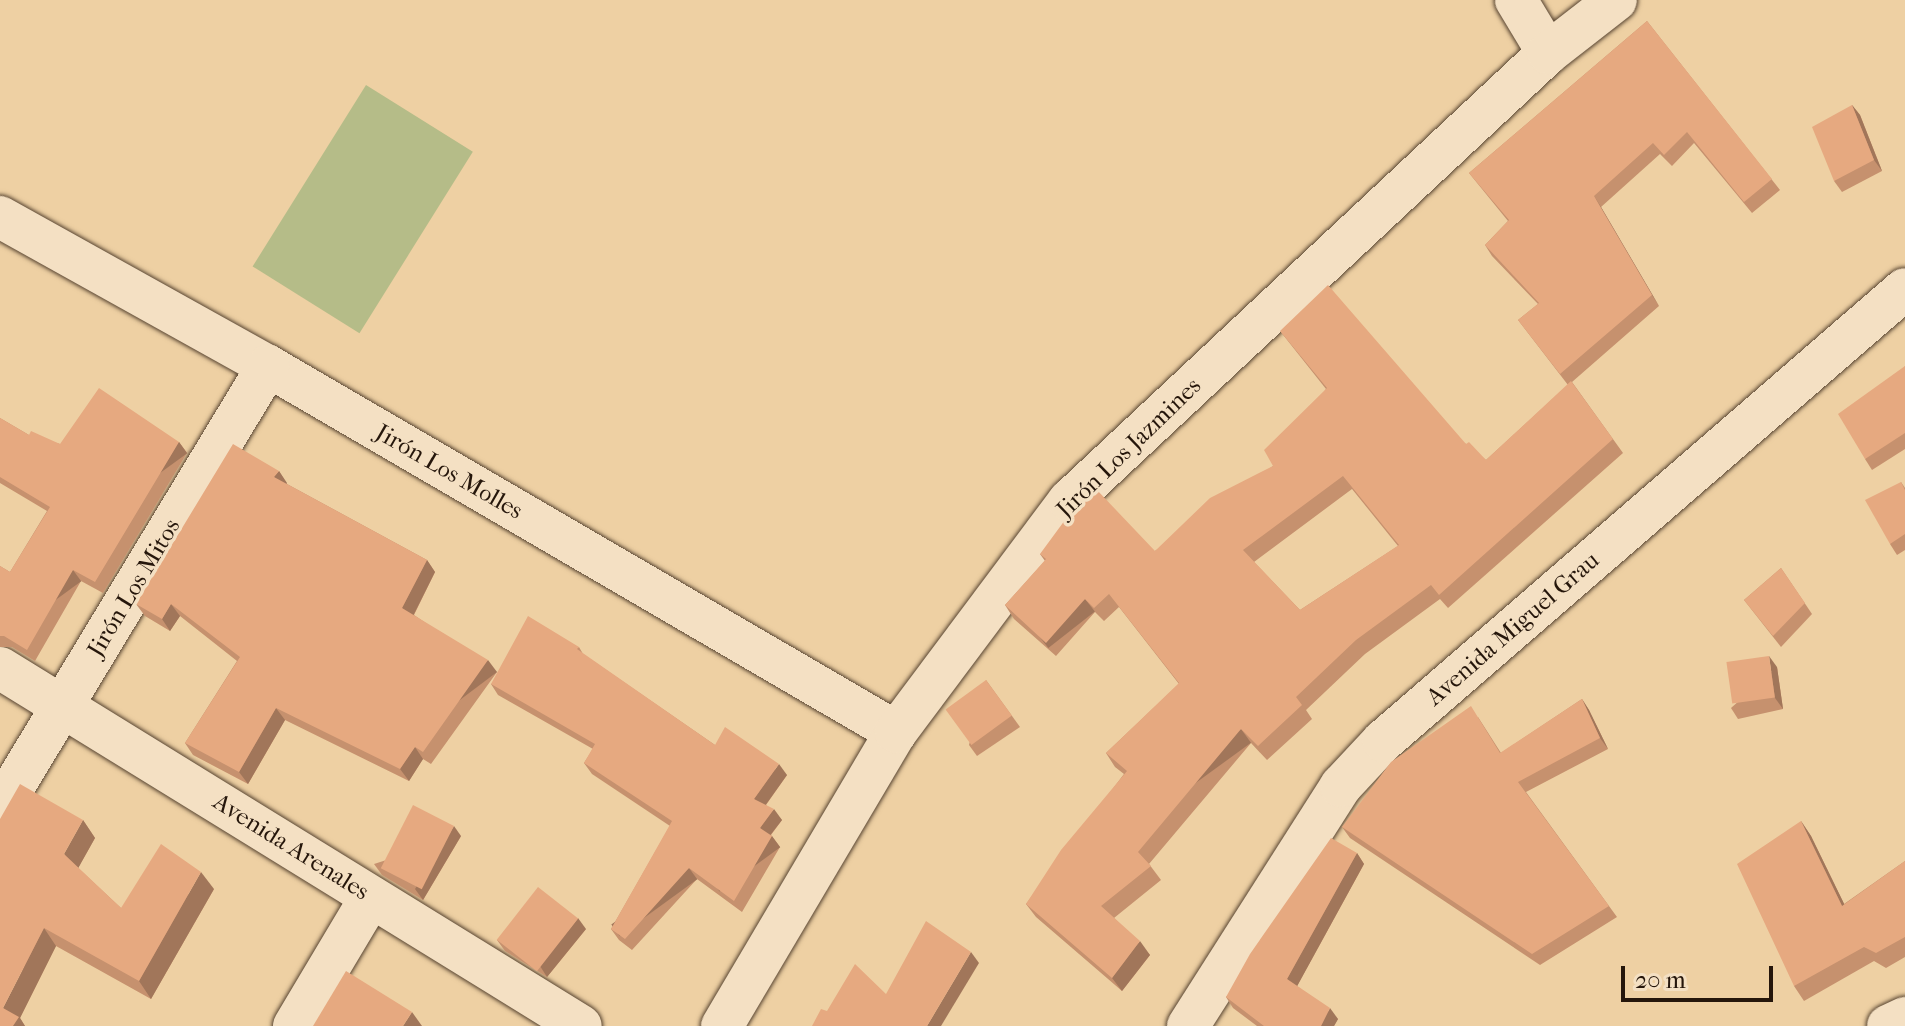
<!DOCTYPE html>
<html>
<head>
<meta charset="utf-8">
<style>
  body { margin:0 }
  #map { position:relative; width:1905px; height:1026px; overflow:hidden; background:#eed0a3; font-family:"IM FELL French Canon",serif }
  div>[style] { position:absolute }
  .green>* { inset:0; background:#b5bc88; transform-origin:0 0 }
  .roads { filter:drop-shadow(0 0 2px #574431) drop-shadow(0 0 2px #574431) }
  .street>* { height:42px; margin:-21px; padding:0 21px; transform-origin:21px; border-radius:21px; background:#f4e0c3 }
  .wall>* { inset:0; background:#c6916e }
  .shaded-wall>* { inset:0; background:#a1765a; transform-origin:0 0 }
  .building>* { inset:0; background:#e6a980; transform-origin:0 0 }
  span { translate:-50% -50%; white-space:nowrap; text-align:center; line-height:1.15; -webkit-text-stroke:7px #f4e0c3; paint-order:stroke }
  .street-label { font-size:24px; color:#25160b }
  .scale { position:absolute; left:1621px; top:966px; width:152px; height:36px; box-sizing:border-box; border:4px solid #25160b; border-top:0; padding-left:10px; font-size:24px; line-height:28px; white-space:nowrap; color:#25160b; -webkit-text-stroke:6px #f4e0c3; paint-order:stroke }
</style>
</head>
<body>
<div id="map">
  <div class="green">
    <div style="left:366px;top:85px;width:126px;height:214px;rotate:32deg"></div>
  </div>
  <div class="roads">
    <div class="street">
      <div style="left:1516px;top:0;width:62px;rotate:58.9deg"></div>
      <div style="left:0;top:217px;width:307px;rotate:29.1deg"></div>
      <div style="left:268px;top:366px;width:727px;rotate:30.23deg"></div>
      <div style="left:0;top:668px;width:682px;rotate:31.64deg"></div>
      <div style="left:0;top:809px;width:518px;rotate:-58.83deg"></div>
      <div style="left:294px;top:1026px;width:150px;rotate:-59.2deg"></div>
      <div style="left:722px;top:1026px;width:342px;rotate:-59.4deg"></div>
      <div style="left:896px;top:732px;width:289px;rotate:-53.2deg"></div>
      <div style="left:1069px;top:501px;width:656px;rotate:-43.08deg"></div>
      <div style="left:1548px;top:53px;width:86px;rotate:-37.9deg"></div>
      <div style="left:1188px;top:1026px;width:285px;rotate:-57.5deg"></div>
      <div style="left:1341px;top:786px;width:62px;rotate:-47deg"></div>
      <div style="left:1383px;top:741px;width:690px;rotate:-40.89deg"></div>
      <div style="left:1888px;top:1026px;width:19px;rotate:-25deg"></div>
    </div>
  </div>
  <div class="wall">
    <div style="clip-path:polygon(evenodd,1647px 21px,1780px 190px,1752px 213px,1694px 143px,1672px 166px,1660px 154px,1601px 207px,1659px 306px,1572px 382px,1623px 453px,1448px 608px,1440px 599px,1365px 654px,1306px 710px,1312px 719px,1267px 760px,1251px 743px,1149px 864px,1161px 880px,1114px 918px,1150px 955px,1122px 991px,1036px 917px,1026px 904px,1124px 774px,1115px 767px,1106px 753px,1179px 684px,1119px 607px,1104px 621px,1095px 612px,1056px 656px,1014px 619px,1005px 605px,1045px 561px,1040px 554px,1155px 551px,1273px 466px,1326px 389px,1280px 331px,1466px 444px,1486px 460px,1568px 385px,1518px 320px,1538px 304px,1492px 256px,1485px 245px,1508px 221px,1469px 173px,1647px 21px,1352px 489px,1398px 546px,1300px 610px,1254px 562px,1352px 489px)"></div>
    <div style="clip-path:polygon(1852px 105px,1860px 115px,1882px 171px,1842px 192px,1834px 181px)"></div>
    <div style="clip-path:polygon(1905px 366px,1905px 449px,1872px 470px,1865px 459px)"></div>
    <div style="clip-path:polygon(0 418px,29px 435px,60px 444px,179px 442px,187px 453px,103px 593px,81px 581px,35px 661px,12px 647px,0 647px,0 566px,10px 572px,47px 511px,0 483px)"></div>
    <div style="clip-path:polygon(279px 471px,287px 484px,427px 560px,435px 572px,414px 615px,497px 672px,431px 764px,423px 759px,409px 781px,285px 720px,248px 784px,193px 755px,185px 743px,237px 661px,180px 616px,170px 631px,145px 616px,136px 604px)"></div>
    <div style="clip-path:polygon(1901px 482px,1905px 488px,1905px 550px,1897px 555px,1890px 544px)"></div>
    <div style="clip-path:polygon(1781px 568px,1812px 614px,1781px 647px,1744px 600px)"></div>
    <div style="clip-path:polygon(579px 647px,583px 654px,715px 745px,787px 775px,766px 805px,782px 820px,771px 835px,780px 847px,742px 912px,697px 879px,632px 950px,619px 940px,611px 929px,670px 826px,592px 774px,584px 763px,593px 749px,498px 695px,491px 684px)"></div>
    <div style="clip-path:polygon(1777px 667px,1783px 709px,1738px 719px,1731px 708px)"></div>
    <div style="clip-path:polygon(986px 680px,1020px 727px,977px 756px,969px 745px)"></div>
    <div style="clip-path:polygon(1582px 699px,1589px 710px,1608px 749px,1526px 792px,1617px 917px,1540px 965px,1350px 838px,1342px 827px,1478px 717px,1501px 753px)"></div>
    <div style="clip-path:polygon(83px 820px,95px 838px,78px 868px,121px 908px,214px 889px,151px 999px,56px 946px,20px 1018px,25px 1026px,0 1026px)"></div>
    <div style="clip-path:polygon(1801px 821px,1811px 836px,1844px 904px,1905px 861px,1905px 957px,1886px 968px,1874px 961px,1804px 1001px,1794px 986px)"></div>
    <div style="clip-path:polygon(461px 836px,423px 900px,382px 875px,374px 864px)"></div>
    <div style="clip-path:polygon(1357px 853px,1364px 864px,1297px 986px,1338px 1019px,1334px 1026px,1257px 1026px,1233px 1008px,1226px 997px)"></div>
    <div style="clip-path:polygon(586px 929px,547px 977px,505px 951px,497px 940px)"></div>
  </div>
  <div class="shaded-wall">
    <div style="clip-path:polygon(1852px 105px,1860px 115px,1882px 171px,1874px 160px)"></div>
    <div style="clip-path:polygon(1594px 196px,1601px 207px,1659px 306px,1652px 295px)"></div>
    <div style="left:179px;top:442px;width:14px;height:163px;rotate:54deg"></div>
    <div style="clip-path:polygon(279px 471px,287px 483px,283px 489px,274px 477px)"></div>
    <div style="clip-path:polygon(427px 560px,435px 572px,411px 620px,402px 608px)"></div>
    <div style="left:73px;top:570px;width:14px;height:92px;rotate:54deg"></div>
    <div style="left:1085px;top:599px;width:16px;height:59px;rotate:52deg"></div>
    <div style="clip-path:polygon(171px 604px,180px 616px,170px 631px,162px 619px)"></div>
    <div style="clip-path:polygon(1769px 656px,1777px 667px,1783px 709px,1775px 698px)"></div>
    <div style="left:488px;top:660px;width:15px;height:113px;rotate:53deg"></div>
    <div style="clip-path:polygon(1582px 699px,1589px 710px,1608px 749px,1600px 738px)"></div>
    <div style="clip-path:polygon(276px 708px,285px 720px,248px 784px,239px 772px)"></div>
    <div style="left:1241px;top:729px;width:17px;height:160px;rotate:54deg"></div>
    <div style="clip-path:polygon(415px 747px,423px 759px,409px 781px,400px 769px)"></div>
    <div style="clip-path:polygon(779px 764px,787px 775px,762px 810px,754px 799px)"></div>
    <div style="clip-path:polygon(774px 809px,782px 820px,768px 838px,760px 828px)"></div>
    <div style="clip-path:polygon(83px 820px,95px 838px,76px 872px,64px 854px)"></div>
    <div style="clip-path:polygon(1801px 821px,1811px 836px,1852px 920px,1842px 906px)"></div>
    <div style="clip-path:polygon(454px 826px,461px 836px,423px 900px,415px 889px)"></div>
    <div style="left:772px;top:836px;width:14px;height:75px;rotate:54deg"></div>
    <div style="clip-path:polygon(1357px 853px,1364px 864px,1295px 990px,1287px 979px)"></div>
    <div style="left:689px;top:868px;width:14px;height:96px;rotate:54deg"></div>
    <div style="clip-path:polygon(201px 872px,214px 889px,151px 999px,139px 981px)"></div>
    <div style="clip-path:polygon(578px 918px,586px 929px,547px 977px,540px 966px)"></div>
    <div style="clip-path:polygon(44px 928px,56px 946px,20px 1018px,25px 1026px,13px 1026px,3px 1008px)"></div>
    <div style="clip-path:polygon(1140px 941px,1150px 955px,1122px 991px,1112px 978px)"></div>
    <div style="clip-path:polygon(971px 952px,979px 963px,941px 1026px,927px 1026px)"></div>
    <div style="clip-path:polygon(1330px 1008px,1338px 1019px,1334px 1026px,1321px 1026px)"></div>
    <div style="clip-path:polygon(412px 1012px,422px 1026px,403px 1026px)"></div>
  </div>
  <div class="building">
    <div style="clip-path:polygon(1647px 21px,1772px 179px,1744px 202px,1687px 132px,1664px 155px,1653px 143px,1594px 196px,1652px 295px,1560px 374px,1518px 320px,1539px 303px,1485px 245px,1509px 220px,1469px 173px)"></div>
    <div style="clip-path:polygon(1852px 105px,1874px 160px,1834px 181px,1812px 127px)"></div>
    <div style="clip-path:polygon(evenodd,1328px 285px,1466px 444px,1469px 442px,1486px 460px,1571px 381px,1613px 439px,1439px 595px,1431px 585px,1356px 640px,1296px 697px,1302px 705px,1258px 746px,1241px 729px,1138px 852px,1151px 866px,1101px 906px,1140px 941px,1112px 978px,1026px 904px,1061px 850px,1127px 771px,1106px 753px,1179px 683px,1109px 594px,1094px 608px,1085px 599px,1046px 643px,1005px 605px,1046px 559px,1040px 554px,1076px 505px,1097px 490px,1155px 551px,1210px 498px,1273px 466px,1264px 450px,1327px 388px,1280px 331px,1328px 285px,1343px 476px,1399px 545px,1300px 610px,1243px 550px,1343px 476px)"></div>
    <div style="clip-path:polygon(1905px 366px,1905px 433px,1865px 459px,1838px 414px)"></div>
    <div style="clip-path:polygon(99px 388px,179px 442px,95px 582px,73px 570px,27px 650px,4px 636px,0 636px,0 566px,10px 572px,50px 507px,0 477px,0 418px,29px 435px,31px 431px,60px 444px)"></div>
    <div style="clip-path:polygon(233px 444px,279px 471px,274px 477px,427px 560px,402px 608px,488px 660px,423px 752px,415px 747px,400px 769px,276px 708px,239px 772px,185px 743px,240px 657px,171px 604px,162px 619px,136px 604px)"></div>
    <div style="clip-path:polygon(1901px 482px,1905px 490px,1905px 534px,1890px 544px,1865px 500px)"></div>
    <div style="clip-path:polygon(1781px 568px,1805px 603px,1773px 636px,1744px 600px)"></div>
    <div style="clip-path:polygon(528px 616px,579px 647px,577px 649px,715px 745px,725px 727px,779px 764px,754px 799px,774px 809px,760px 828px,772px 836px,734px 901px,689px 868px,625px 939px,611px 929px,672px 821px,584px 763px,595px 744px,491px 684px)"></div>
    <div style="left:1769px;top:656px;width:42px;height:43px;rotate:82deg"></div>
    <div style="left:986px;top:680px;width:44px;height:50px;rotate:54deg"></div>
    <div style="clip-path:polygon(1582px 699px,1600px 738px,1518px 782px,1609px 906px,1532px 954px,1342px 827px,1391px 762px,1471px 706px,1500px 753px)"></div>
    <div style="clip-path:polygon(20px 784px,83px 820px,64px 854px,121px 908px,161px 844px,201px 872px,139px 981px,44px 928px,3px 1008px,19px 1017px,13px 1026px,0 1026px,0 819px)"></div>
    <div style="left:413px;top:805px;width:46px;height:71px;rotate:27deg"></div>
    <div style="clip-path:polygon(1801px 821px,1842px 906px,1905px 861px,1905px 937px,1876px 953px,1864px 947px,1794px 986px,1737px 864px)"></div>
    <div style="clip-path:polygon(1331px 838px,1357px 853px,1287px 979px,1330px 1008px,1321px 1026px,1264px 1026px,1226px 997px,1250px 954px)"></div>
    <div style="left:538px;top:887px;width:51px;height:67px;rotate:38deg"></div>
    <div style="clip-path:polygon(926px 921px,971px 952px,927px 1026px,812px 1026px,821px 1009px,827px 1011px,855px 964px,886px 994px)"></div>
    <div style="clip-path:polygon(346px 971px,412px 1012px,403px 1026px,313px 1026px)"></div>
  </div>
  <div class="street-label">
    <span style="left:1129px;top:448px;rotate:-44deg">Jirón Los Jazmines</span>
    <span style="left:449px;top:472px;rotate:30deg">Jirón Los Molles</span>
    <span style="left:134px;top:588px;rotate:-59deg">Jirón Los Mitos</span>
    <span style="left:1513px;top:629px;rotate:-41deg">Avenida Miguel Grau</span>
    <span style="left:291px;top:847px;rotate:32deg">Avenida Arenales</span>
  </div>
  <div class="scale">20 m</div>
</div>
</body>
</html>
